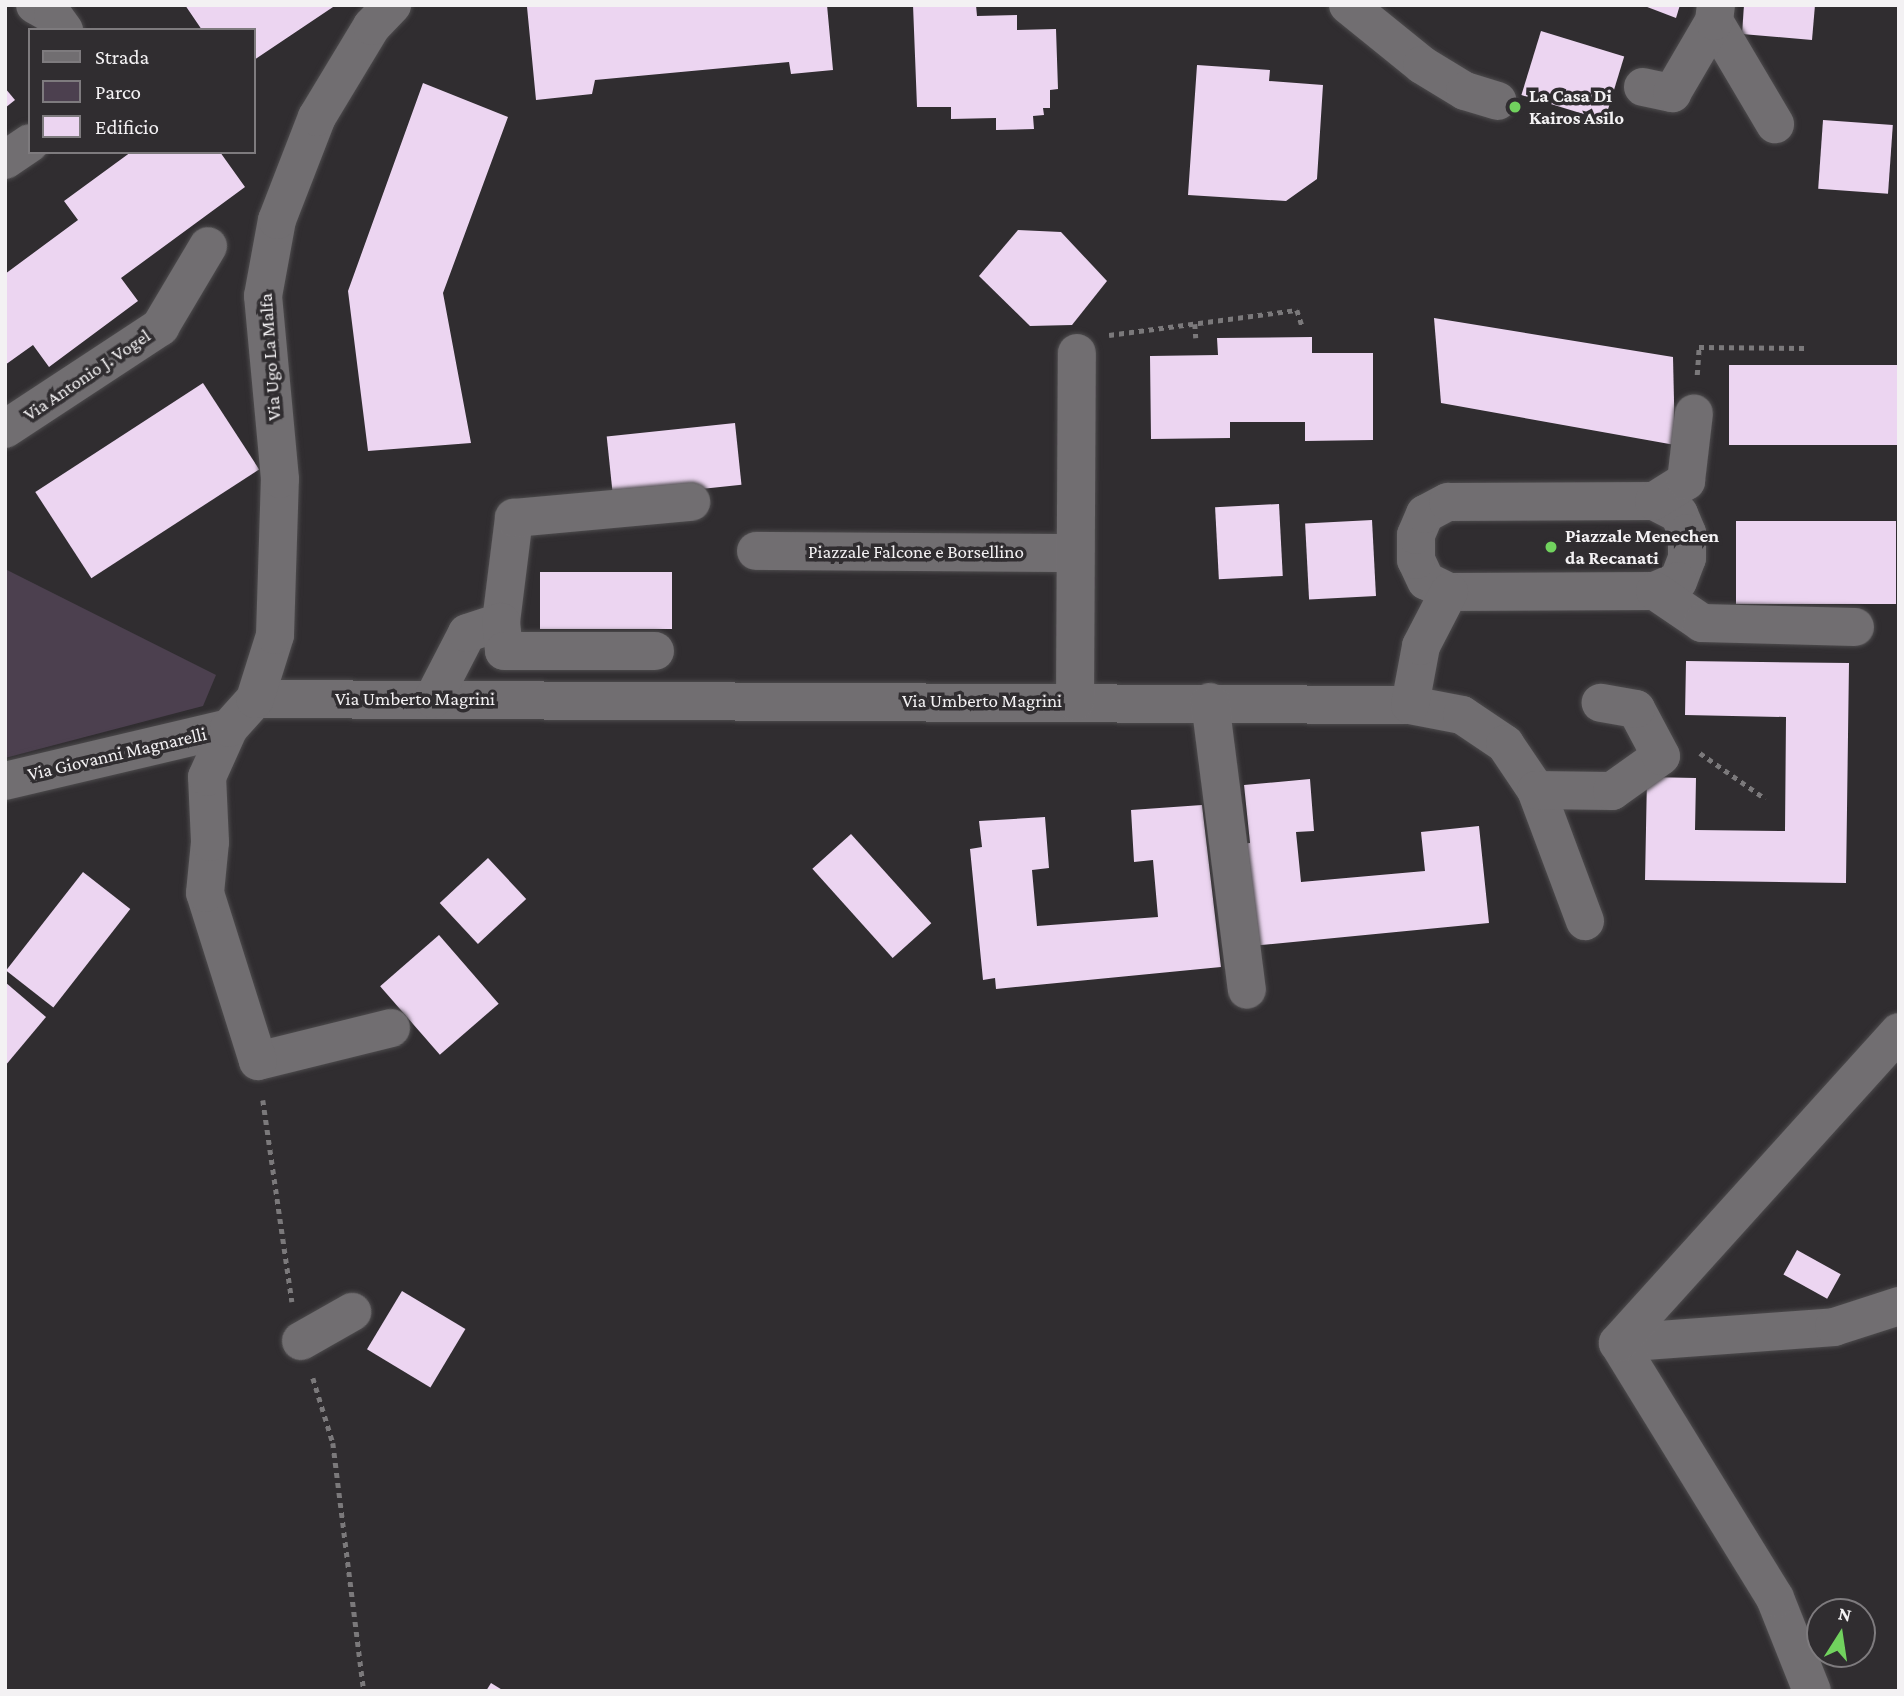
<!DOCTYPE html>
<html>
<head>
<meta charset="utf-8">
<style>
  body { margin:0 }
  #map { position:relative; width:1904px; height:1696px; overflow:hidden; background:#302d30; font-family:"Crimson Pro",serif }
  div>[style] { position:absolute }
  .green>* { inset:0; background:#4c404f }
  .building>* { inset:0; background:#ecd5f1; transform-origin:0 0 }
  .path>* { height:4.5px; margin-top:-2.25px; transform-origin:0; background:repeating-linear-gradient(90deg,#7b797b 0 5px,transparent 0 10px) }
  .roads { filter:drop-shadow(0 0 2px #4d4b4d) drop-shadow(0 0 2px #4d4b4d) }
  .minor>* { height:38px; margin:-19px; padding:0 19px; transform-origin:19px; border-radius:19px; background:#716e71 }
  .dots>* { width:19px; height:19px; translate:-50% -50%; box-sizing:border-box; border:4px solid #302d30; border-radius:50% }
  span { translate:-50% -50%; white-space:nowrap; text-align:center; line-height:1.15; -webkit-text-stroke:7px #302d30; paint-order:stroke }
  .poi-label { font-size:19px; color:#f3f1f3; font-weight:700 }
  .left { translate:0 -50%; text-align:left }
  .street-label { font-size:19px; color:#f3f1f3 }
  .frame { position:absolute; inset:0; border:7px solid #f3f1f3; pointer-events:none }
  .legend { position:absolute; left:28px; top:28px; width:228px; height:126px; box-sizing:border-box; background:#302d30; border:2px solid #7e7b7e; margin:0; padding:9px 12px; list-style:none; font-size:21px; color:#f3f1f3 }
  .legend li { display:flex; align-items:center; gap:14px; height:35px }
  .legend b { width:35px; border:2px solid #7e7b7e }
  .north { position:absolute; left:1806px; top:1598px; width:70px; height:70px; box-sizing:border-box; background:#302d30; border:2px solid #7e7b7e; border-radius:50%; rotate:12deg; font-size:19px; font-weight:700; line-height:28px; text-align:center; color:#f3f1f3 }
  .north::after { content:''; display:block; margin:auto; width:24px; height:32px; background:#71d25e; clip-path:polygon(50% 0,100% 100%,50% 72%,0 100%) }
</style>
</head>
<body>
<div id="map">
  <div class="green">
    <div style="clip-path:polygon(5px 569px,216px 675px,203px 706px,5px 758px)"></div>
  </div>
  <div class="building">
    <div style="clip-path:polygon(185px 5px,336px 5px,254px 60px,254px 30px,202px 30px)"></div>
    <div style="clip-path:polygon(547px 5px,827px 5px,833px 70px,791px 74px,789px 62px,595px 80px,592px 94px,536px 100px,527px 7px)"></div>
    <div style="clip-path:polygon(913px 5px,976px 5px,977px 16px,1017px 15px,1017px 30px,1056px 29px,1058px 89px,1050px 90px,1050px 108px,1043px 108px,1044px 115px,1033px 116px,1034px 129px,996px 130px,996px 118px,951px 119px,951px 107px,917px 107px)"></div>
    <div style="clip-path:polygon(1642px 5px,1680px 5px,1676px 18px)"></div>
    <div style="clip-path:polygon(1744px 5px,1815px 5px,1812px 40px,1742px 34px)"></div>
    <div style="left:1541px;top:31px;width:87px;height:67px;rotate:17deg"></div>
    <div style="clip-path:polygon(1197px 65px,1270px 70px,1269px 81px,1323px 85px,1317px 179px,1286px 201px,1188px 195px)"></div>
    <div style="clip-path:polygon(423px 83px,508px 117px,443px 293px,471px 443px,368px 451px,348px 291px)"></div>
    <div style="clip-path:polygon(5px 88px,15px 100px,5px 108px)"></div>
    <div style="left:1823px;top:120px;width:70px;height:69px;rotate:4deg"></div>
    <div style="clip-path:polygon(131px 152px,220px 152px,245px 187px,121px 278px,138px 301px,49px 367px,33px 345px,5px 365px,5px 274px,78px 220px,64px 201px)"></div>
    <div style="clip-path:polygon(1018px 230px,1061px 232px,1107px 281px,1072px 325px,1030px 326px,979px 276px)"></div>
    <div style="clip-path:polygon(1434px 318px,1673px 357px,1675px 445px,1441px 403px)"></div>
    <div style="clip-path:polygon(1312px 337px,1312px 353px,1373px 353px,1373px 440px,1305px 441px,1305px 422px,1230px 422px,1230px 438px,1151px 439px,1150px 356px,1218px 355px,1217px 338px)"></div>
    <div style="left:1899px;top:365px;width:80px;height:170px;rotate:90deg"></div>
    <div style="left:203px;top:383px;width:103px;height:200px;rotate:57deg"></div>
    <div style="left:735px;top:423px;width:62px;height:129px;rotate:84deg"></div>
    <div style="left:1279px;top:504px;width:72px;height:64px;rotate:87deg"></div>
    <div style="left:1372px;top:520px;width:76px;height:67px;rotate:87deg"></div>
    <div style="left:1736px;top:521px;width:160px;height:83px"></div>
    <div style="left:672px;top:572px;width:57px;height:132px;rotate:90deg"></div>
    <div style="clip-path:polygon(1686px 661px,1849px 663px,1846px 883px,1645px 880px,1647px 777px,1696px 778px,1695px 830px,1785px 831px,1786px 717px,1685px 715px)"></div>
    <div style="clip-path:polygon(1310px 779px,1314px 831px,1296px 832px,1301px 882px,1425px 871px,1421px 832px,1479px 826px,1489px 923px,1251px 946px,1241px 844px,1250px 843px,1244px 785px)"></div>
    <div style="clip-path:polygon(1202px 805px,1221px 967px,996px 989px,995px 978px,983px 980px,970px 849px,982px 847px,979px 821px,1045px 817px,1049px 868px,1032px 870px,1037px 926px,1158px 917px,1153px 860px,1134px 862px,1131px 810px)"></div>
    <div style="left:851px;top:834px;width:120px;height:52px;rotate:48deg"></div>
    <div style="left:488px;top:858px;width:56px;height:66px;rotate:47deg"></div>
    <div style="left:83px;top:872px;width:60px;height:125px;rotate:38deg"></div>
    <div style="left:439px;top:935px;width:91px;height:78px;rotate:49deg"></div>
    <div style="clip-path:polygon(5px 982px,46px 1017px,5px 1066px)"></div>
    <div style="left:1797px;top:1250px;width:50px;height:28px;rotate:29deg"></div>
    <div style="left:402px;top:1291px;width:74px;height:68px;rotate:31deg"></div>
    <div style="clip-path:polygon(491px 1683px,504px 1691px,486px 1691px)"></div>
  </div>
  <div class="path">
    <div style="left:1195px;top:324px;width:14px;rotate:86deg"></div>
    <div style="left:1109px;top:335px;width:190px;rotate:-7.6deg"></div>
    <div style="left:1297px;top:310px;width:16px;rotate:72deg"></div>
    <div style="left:1697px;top:375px;width:28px;rotate:-86deg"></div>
    <div style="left:1699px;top:347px;width:108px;rotate:0.5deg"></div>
    <div style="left:1700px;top:753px;width:80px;rotate:34.9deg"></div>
    <div style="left:263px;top:1100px;width:204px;rotate:81.8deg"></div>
    <div style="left:313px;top:1378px;width:68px;rotate:72.9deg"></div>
    <div style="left:333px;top:1443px;width:250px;rotate:82.9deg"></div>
  </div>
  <div class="roads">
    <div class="minor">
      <div style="left:35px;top:5px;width:21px;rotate:29deg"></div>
      <div style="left:53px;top:15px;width:19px;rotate:54deg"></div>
      <div style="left:1348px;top:5px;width:95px;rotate:39deg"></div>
      <div style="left:1422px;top:65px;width:50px;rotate:31.2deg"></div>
      <div style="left:1465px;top:91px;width:34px;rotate:17deg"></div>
      <div style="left:1714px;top:21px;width:120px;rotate:59.4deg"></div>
      <div style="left:1643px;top:87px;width:30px;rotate:12deg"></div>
      <div style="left:1672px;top:93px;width:83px;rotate:-59.7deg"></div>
      <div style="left:1714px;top:21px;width:16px;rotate:-83deg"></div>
      <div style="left:5px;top:160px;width:30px;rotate:-34deg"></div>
      <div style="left:5px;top:429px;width:186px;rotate:-33.3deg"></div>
      <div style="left:160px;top:327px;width:94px;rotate:-59.3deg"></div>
      <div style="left:1654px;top:501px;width:28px;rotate:27deg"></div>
      <div style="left:1679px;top:514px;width:21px;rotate:67deg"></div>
      <div style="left:1687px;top:533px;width:25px;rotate:90deg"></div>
      <div style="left:1687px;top:558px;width:25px;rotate:111deg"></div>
      <div style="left:1678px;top:581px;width:25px;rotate:157deg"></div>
      <div style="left:1655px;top:591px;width:206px;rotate:179.7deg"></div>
      <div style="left:1449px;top:592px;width:25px;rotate:-154deg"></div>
      <div style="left:1426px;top:581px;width:23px;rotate:-115deg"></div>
      <div style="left:1416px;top:560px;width:25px;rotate:-90deg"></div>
      <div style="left:1416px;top:535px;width:23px;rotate:-67deg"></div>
      <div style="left:1425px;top:514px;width:26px;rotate:-28deg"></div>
      <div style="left:1448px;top:502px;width:206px;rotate:-0.3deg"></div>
      <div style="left:1654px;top:501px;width:38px;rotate:-32deg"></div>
      <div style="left:1686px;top:481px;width:68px;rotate:-83.3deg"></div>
      <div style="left:756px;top:551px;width:319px;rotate:0.4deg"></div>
      <div style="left:1655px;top:591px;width:57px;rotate:34.2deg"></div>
      <div style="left:1702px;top:623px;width:153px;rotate:1.5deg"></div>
      <div style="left:501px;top:622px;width:105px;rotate:-82.9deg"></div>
      <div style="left:514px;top:518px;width:178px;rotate:-5.2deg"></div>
      <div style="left:255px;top:699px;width:1155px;rotate:0.3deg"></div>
      <div style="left:1410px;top:705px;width:53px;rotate:10.9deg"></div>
      <div style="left:1462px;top:715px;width:52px;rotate:34deg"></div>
      <div style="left:1505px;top:744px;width:55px;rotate:56deg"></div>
      <div style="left:1536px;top:790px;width:140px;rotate:69.5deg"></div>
      <div style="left:433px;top:699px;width:74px;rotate:-62.7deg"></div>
      <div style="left:467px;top:633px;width:36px;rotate:-18deg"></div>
      <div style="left:501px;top:622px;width:29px;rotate:84deg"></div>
      <div style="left:504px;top:651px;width:151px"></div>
      <div style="left:1075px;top:702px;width:349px;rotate:-89.7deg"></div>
      <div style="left:1210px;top:702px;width:290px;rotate:82.7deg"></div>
      <div style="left:1410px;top:705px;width:60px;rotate:-79.4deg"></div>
      <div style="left:1421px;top:646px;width:61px;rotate:-62.6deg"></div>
      <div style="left:5px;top:781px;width:230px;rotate:-13.3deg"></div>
      <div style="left:1536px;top:790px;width:76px;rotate:0.8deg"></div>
      <div style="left:1612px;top:791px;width:60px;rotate:-35.5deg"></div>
      <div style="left:1661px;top:756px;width:53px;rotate:-118deg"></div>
      <div style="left:1636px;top:709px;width:36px;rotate:-170deg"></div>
      <div style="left:391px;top:1028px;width:137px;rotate:166.1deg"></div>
      <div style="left:258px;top:1061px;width:176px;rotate:-107.5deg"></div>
      <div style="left:205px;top:893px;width:51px;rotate:-84.4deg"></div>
      <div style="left:210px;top:842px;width:65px;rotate:-92.6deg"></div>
      <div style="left:207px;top:777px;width:54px;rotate:-65.8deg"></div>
      <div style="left:229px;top:728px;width:39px;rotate:-48deg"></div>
      <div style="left:255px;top:699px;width:67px;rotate:-72.6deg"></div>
      <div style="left:275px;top:635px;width:156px;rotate:-88.2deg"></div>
      <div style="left:280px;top:479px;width:184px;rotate:-95.3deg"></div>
      <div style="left:263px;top:296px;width:77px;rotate:-79.6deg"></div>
      <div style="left:277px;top:220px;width:110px;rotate:-68.8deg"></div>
      <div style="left:317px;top:117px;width:106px;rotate:-58.9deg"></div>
      <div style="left:372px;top:26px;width:29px;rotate:-46deg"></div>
      <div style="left:301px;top:1341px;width:59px;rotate:-29.6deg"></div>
      <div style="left:1618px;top:1343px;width:217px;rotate:-4.2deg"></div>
      <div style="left:1834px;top:1327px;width:68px;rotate:-17.9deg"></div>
      <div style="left:1812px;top:1691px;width:100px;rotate:-111.7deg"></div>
      <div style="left:1775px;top:1598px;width:299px;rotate:-121.6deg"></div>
      <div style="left:1618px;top:1343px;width:419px;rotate:-47.9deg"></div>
    </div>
  </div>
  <div class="dots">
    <div style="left:1515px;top:107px;background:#71d25e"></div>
    <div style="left:1551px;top:547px;background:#71d25e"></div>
  </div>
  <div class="poi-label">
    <span class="left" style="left:1529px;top:107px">La Casa Di<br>Kairos Asilo</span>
    <span class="left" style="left:1565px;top:547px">Piazzale Menechen<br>da Recanati</span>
  </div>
  <div class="street-label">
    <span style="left:270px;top:357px;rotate:-94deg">Via Ugo La Malfa</span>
    <span style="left:87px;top:375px;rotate:-34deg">Via Antonio J. Vogel</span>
    <span style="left:916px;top:552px">Piazzale Falcone e Borsellino</span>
    <span style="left:415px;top:699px">Via Umberto Magrini</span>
    <span style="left:982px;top:701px">Via Umberto Magrini</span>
    <span style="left:117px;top:754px;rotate:-13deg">Via Giovanni Magnarelli</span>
  </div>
  <div class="frame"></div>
  <ul class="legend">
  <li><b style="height:9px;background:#716e71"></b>Strada</li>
  <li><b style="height:19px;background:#4c404f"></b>Parco</li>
  <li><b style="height:19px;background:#ecd5f1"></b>Edificio</li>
  </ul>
  <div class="north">N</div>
</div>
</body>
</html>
